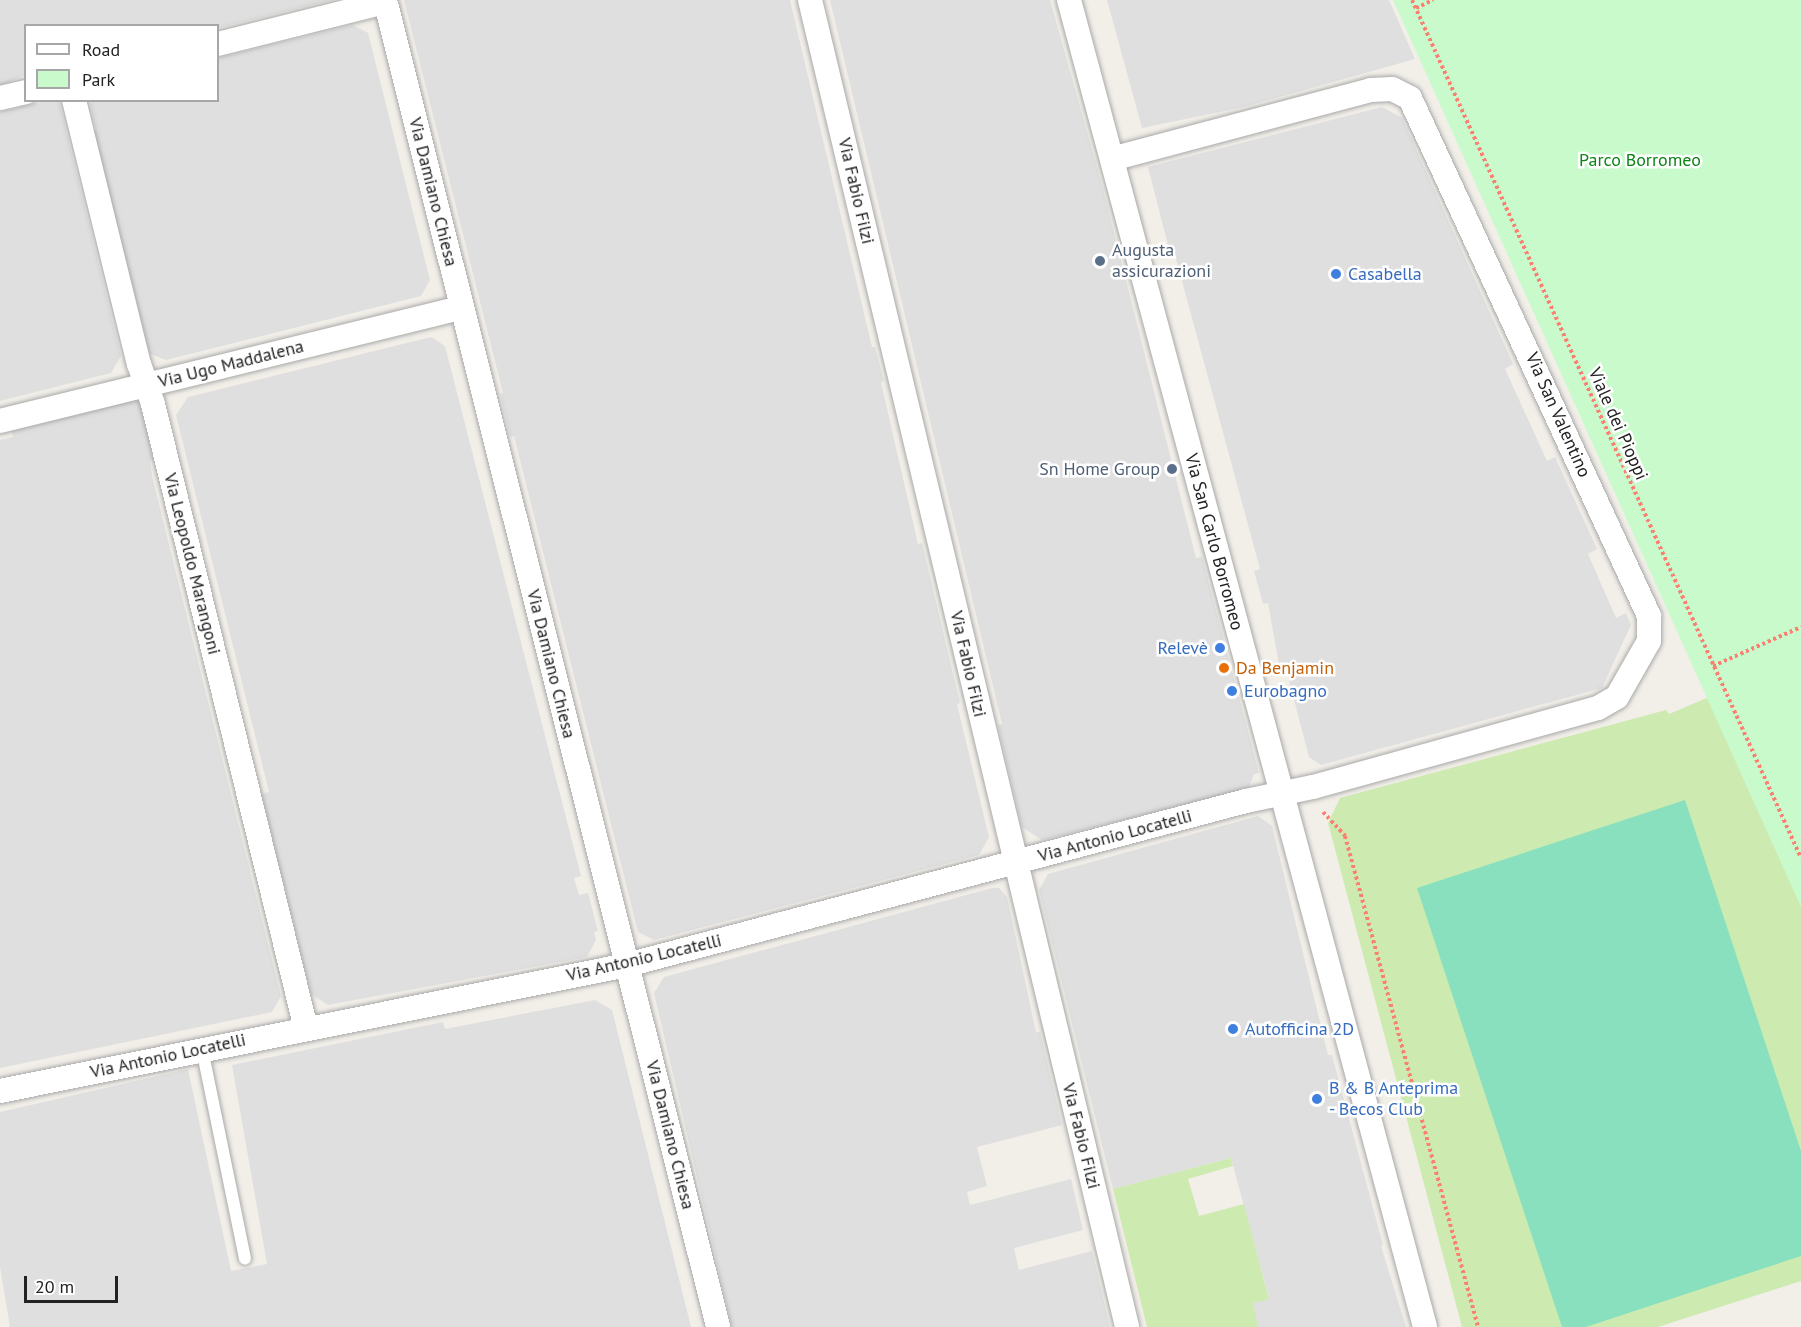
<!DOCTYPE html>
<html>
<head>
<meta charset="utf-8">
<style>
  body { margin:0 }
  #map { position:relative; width:1801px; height:1327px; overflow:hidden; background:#f2efe9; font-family:"PT Sans",sans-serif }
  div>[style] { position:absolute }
  .residential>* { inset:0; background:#e0dfdf }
  .grass>* { inset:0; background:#cdebb0 }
  .park>* { inset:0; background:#c8facc }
  .pitch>* { inset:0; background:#88e0be }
  .path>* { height:4px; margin-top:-2px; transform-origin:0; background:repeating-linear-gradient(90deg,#fa8072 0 3px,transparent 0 6px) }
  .roads { filter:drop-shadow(0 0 2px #a9a9a9) drop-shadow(0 0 2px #a9a9a9) }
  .lane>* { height:12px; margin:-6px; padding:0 6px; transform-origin:6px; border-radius:6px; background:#fff }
  .street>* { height:24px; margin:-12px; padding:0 12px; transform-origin:12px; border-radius:12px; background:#fff }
  .dots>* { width:16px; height:16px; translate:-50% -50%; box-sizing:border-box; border:3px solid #fff; border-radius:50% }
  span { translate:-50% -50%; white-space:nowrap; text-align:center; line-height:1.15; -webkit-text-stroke:5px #fff; paint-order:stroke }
  .park-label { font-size:18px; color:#0c8416 }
  .street-label { font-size:18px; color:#222 }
  .service-label { font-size:18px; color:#4e5e75 }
  .left { translate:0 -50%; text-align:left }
  .right { translate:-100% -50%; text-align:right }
  .shop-label { font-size:18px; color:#366cbe }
  .food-label { font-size:18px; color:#c56008 }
  .legend { position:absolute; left:24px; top:24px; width:195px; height:78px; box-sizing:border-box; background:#fff; border:2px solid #a7a7a7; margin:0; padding:8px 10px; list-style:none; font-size:18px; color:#222 }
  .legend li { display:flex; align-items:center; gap:12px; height:30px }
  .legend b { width:30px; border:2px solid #a7a7a7 }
  .scale { position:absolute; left:24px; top:1276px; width:94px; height:27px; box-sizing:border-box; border:3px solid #222; border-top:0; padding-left:8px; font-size:18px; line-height:21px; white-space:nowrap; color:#222; -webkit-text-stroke:4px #fff; paint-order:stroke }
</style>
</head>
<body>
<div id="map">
  <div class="residential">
    <div style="clip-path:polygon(0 0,332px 0,218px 28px,26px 26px,25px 75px,0 86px)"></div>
    <div style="clip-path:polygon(404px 0,790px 0,872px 347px,875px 347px,884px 381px,881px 382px,918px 544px,922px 543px,960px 703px,957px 704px,989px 837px,979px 855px,654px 940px,638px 932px,514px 436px,510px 437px,500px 394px,503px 393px)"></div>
    <div style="clip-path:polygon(830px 0,1050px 0,1102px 185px,1196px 558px,1202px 557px,1259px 773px,1254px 774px,1248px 789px,1042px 840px,1022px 827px,998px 725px,1002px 724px)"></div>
    <div style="clip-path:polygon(1107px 0,1389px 0,1415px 59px,1244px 107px,1142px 128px)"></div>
    <div style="clip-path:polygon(353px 25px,368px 33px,430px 280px,421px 296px,166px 360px,148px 353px,90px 132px,96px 130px,90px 104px,92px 100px,218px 100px,218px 58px)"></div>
    <div style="clip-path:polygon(47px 101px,59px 101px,121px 356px,111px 373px,0 401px,0 112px)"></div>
    <div style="clip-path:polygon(1382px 107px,1402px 118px,1513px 364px,1505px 369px,1547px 461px,1555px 457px,1597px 549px,1588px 554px,1616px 618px,1626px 613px,1631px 625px,1602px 688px,1321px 765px,1309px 757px,1286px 669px,1280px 670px,1268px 603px,1263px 604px,1254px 571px,1260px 569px,1173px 248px,1169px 249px,1148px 167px)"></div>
    <div style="clip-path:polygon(431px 337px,445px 346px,581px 876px,574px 878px,579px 895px,588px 893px,598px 931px,594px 932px,596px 940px,587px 957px,328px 1005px,311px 994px,261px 794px,269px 792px,267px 784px,176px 415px,188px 397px)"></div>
    <div style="clip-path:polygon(139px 399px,154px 460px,150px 461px,152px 476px,281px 996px,272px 1012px,0 1068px,0 440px,13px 437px,12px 431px)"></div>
    <div style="clip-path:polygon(1258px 816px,1272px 826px,1328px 1055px,1332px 1055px,1383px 1245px,1381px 1246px,1406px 1327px,1258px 1327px,1252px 1303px,1269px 1298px,1231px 1158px,1113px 1189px,1039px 890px,1048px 874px)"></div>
    <div style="clip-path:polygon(992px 888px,999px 888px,1007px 897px,1036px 1032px,1040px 1032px,1062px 1125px,977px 1147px,987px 1186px,967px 1192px,970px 1205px,1071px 1179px,1083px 1230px,1014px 1248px,1019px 1270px,1092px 1251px,1110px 1327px,732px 1327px,654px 993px,664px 977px)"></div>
    <div style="clip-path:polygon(595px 1000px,612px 1010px,691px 1327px,10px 1327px,0 1267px,0 1112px,188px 1069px,231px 1271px,267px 1264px,232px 1065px,443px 1022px,445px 1029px)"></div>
  </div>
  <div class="grass">
    <div style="clip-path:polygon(1709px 697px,1801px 900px,1801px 1281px,1658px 1327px,1462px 1327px,1328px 823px,1340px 798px,1666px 710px,1669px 714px)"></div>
    <div style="clip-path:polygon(1231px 1158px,1233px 1166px,1188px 1179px,1199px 1216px,1244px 1204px,1269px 1299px,1253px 1303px,1258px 1327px,1147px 1327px,1113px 1189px)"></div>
  </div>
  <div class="park">
    <div style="clip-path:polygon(1393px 0,1801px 0,1801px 907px)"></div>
  </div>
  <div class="pitch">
    <div style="clip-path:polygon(1685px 800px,1801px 1151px,1801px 1256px,1586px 1327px,1562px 1327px,1417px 888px)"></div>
  </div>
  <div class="path">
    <div style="left:1412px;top:0;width:942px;rotate:65.61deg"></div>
    <div style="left:1416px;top:8px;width:19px;rotate:-25deg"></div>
    <div style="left:1713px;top:666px;width:96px;rotate:-23.9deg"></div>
    <div style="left:1323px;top:812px;width:33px;rotate:47deg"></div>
    <div style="left:1345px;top:836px;width:509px;rotate:74.84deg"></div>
  </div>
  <div class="roads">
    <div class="lane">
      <div style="left:202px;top:1049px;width:214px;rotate:78.4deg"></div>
    </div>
    <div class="street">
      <div style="left:385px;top:0;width:1368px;rotate:75.91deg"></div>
      <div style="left:810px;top:0;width:1364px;rotate:76.56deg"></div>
      <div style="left:1069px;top:0;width:1374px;rotate:74.98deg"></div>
      <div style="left:218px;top:44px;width:172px;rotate:-14.1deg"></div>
      <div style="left:0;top:98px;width:27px;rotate:-13deg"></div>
      <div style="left:74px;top:100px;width:272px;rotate:76.2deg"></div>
      <div style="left:139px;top:364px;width:42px;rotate:70.7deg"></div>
      <div style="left:153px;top:404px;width:643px;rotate:76.24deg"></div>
      <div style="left:0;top:421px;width:475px;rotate:-13.8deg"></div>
      <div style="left:0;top:1091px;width:640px;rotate:-11.36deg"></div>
      <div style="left:627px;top:965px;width:640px;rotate:-14.84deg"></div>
      <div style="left:1246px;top:801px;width:68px;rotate:-11.8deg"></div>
      <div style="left:1313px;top:787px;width:296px;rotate:-15.5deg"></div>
      <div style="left:1598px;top:708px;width:22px;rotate:-30deg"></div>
      <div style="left:1617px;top:697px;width:64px;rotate:-60.3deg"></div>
      <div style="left:1649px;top:641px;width:25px;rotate:-90deg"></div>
      <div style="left:1649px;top:616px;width:570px;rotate:-114.77deg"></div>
      <div style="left:1410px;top:98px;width:20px;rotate:-153deg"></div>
      <div style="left:1392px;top:89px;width:21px;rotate:177deg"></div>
      <div style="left:1371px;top:90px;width:268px;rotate:165.1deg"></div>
    </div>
  </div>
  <div class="dots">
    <div style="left:1100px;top:261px;background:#5c6f8a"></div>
    <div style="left:1336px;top:274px;background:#3f7fe0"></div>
    <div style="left:1172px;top:469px;background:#5c6f8a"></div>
    <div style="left:1220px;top:648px;background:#3f7fe0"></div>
    <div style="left:1224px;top:668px;background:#e8710a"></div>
    <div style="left:1232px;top:691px;background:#3f7fe0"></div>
    <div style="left:1233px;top:1029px;background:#3f7fe0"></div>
    <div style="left:1317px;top:1099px;background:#3f7fe0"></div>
  </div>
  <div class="park-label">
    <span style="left:1640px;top:160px">Parco Borromeo</span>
  </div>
  <div class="street-label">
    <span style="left:856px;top:191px;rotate:77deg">Via Fabio Filzi</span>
    <span style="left:433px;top:192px;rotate:76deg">Via Damiano Chiesa</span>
    <span style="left:231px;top:364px;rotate:-14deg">Via Ugo Maddalena</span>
    <span style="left:1558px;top:415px;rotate:66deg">Via San Valentino</span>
    <span style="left:1618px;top:424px;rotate:66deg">Viale dei Pioppi</span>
    <span style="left:1214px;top:542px;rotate:75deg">Via San Carlo Borromeo</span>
    <span style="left:192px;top:564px;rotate:76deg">Via Leopoldo Marangoni</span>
    <span style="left:551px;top:664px;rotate:76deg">Via Damiano Chiesa</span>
    <span style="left:968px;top:664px;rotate:77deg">Via Fabio Filzi</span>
    <span style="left:1115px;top:836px;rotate:-15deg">Via Antonio Locatelli</span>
    <span style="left:644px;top:958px;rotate:-13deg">Via Antonio Locatelli</span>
    <span style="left:168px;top:1056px;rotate:-12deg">Via Antonio Locatelli</span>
    <span style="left:670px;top:1135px;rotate:76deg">Via Damiano Chiesa</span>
    <span style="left:1081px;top:1136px;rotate:76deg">Via Fabio Filzi</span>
  </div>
  <div class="service-label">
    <span class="left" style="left:1112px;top:261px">Augusta<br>assicurazioni</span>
    <span class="right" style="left:1160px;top:469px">Sn Home Group</span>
  </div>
  <div class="shop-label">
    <span class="left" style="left:1348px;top:274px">Casabella</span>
    <span class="right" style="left:1208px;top:648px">Relevè</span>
    <span class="left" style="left:1244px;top:691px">Eurobagno</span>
    <span class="left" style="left:1245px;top:1029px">Autofficina 2D</span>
    <span class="left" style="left:1329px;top:1099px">B &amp; B Anteprima<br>- Becos Club</span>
  </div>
  <div class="food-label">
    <span class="left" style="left:1236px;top:668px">Da Benjamin</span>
  </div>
  <ul class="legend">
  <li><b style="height:8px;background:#fff"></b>Road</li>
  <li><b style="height:16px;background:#c8facc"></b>Park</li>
  </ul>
  <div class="scale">20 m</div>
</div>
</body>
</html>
